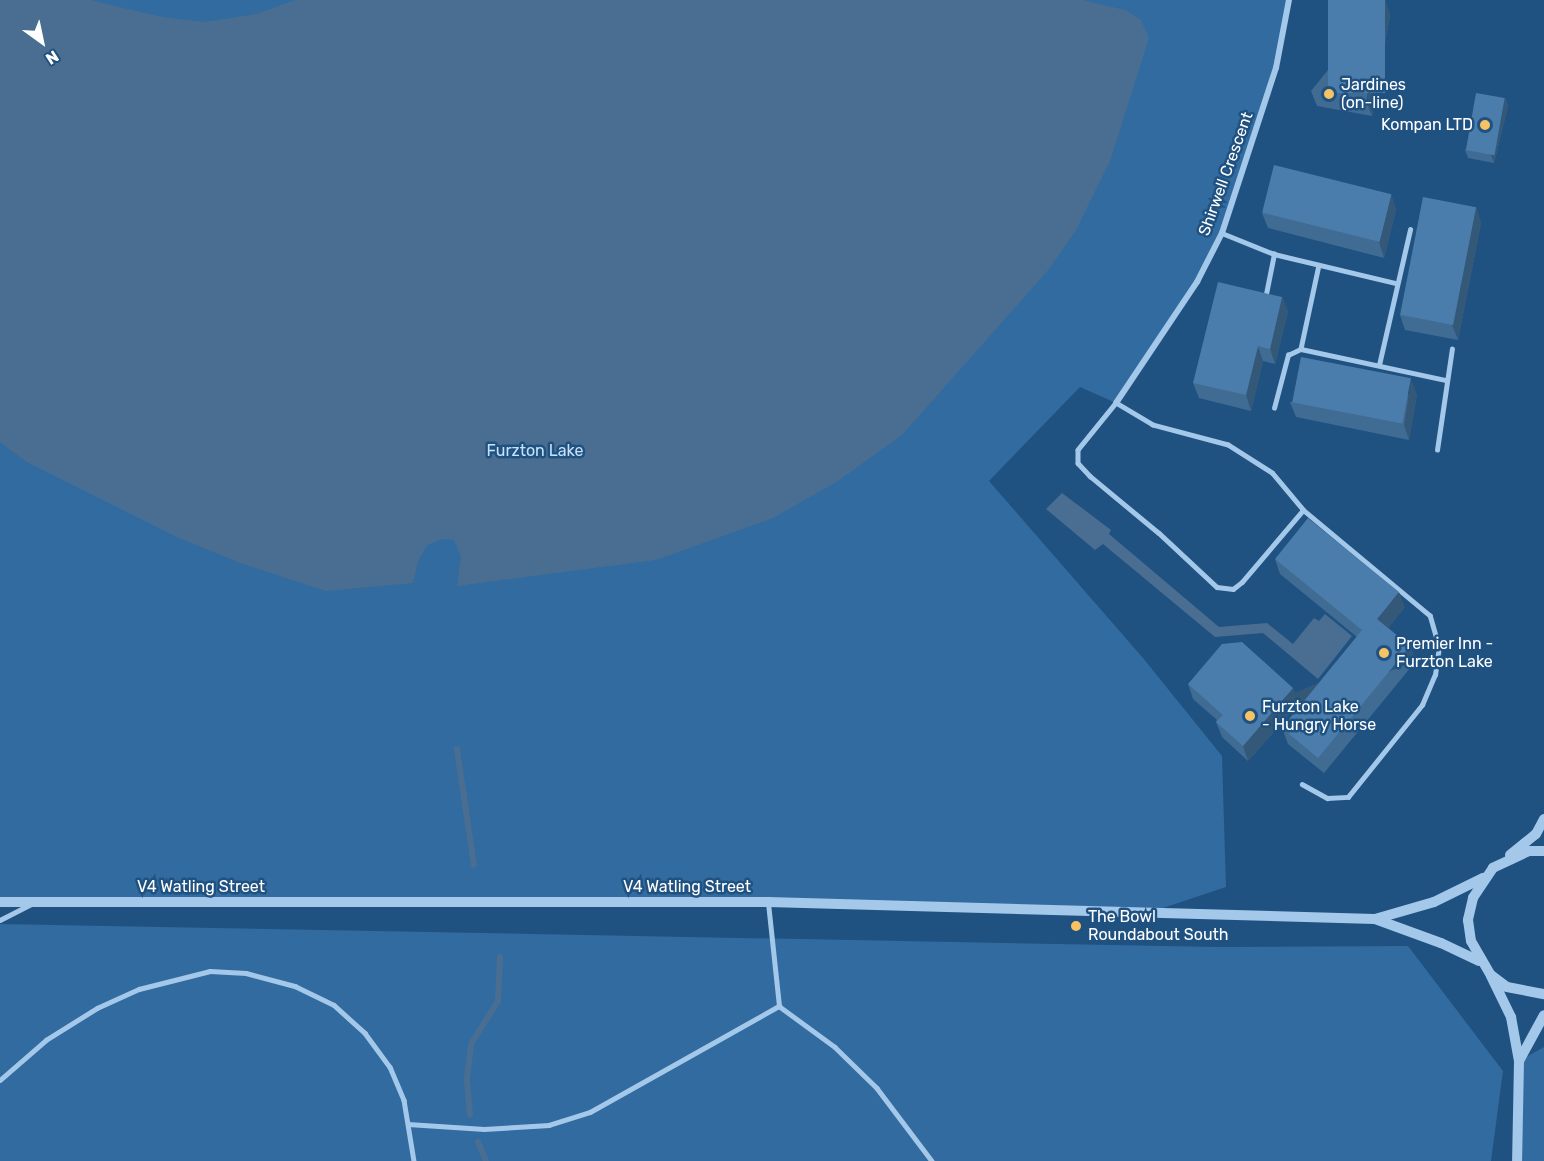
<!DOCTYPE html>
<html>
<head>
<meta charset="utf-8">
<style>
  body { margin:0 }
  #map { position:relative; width:1544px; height:1161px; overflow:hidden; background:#1f5181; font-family:Rubik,sans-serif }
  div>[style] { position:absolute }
  .green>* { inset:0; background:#326ba0 }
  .water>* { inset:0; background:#496e91 }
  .stream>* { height:6px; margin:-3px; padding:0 3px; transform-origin:3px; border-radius:3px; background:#496e91 }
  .service>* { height:4.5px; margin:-2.25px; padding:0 2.25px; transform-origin:2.25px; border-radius:2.25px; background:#a4c8e9 }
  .minor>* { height:6px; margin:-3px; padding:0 3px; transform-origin:3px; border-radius:3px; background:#a4c8e9 }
  .tertiary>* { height:10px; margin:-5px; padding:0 5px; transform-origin:5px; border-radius:5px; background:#a4c8e9 }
  .wall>* { inset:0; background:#406c94 }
  .shaded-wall>* { inset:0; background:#345878; transform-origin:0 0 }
  .building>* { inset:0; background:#4b7dac; transform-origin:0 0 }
  .dots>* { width:16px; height:16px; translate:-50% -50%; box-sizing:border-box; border:3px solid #1f5181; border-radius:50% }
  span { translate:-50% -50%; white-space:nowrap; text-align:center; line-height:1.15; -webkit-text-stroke:5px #1f5181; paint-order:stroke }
  .poi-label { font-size:16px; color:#fff }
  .left { translate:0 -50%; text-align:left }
  .right { translate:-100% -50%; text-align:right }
  .street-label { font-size:16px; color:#fff }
  .park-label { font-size:16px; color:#c8e1f7 }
  .north { position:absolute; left:12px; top:12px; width:60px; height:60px; -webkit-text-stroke:4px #1f5181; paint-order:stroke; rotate:147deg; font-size:16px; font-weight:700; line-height:24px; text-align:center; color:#fff }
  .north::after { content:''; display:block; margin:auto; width:21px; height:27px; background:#fff; clip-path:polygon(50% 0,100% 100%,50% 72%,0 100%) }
</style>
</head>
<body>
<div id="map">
  <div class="green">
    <div style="clip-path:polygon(0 0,1289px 0,1276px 68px,1222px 233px,1197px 282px,1116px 403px,1080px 387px,989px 481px,1143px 658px,1222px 756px,1226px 887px,1145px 914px,768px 902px,0 902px)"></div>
    <div style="clip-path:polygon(0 924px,1220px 947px,1408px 946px,1503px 1071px,1491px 1161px,0 1161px)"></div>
    <div style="clip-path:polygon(1544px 1047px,1544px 1161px,1517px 1161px,1519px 1061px)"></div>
  </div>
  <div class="water">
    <div style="clip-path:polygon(0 0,90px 0,162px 17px,204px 22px,257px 14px,295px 0,1082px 0,1125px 10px,1141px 20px,1149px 38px,1110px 161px,1076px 230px,1049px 269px,902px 435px,838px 481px,773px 518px,656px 560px,457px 586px,461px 556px,454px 540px,442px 539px,427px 545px,418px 561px,413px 583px,326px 591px,243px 564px,179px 538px,25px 461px,0 442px)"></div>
    <div style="clip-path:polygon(1062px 493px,1111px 530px,1109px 534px,1219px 627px,1267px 623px,1293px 644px,1314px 618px,1319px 621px,1325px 614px,1352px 636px,1318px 679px,1263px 633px,1215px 637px,1103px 544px,1095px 550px,1046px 509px)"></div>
  </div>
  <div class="stream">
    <div style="left:457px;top:749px;width:117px;rotate:81.7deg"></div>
    <div style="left:470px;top:1115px;width:37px;rotate:-95deg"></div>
    <div style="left:467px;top:1078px;width:34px;rotate:-83deg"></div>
    <div style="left:471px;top:1044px;width:51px;rotate:-57.9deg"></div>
    <div style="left:498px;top:1001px;width:44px;rotate:-87.4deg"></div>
    <div style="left:478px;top:1142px;width:21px;rotate:67deg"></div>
  </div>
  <div class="service">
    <div style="left:1222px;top:233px;width:56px;rotate:22deg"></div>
    <div style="left:1274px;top:254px;width:125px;rotate:13.4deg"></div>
    <div style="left:1319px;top:265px;width:86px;rotate:102.1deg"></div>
    <div style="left:1301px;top:349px;width:148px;rotate:12.1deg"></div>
    <div style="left:1265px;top:299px;width:46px;rotate:-78.7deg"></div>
    <div style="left:1379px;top:365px;width:139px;rotate:-77.1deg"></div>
    <div style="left:1274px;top:408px;width:55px;rotate:-75.2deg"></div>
    <div style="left:1288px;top:355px;width:14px;rotate:-25deg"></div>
    <div style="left:1437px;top:450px;width:102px;rotate:-81.6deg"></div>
    <div style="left:1302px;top:784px;width:29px;rotate:29deg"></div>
    <div style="left:1327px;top:798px;width:21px;rotate:-3deg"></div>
    <div style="left:1348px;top:797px;width:118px;rotate:-51.2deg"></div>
    <div style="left:1422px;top:705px;width:33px;rotate:-67deg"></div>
    <div style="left:1435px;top:675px;width:27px;rotate:-82deg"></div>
    <div style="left:1439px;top:648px;width:33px;rotate:-106deg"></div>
    <div style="left:1430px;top:616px;width:165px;rotate:-140.2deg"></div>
    <div style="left:1303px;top:510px;width:48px;rotate:-130deg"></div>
    <div style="left:1272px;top:473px;width:52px;rotate:-147.5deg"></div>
    <div style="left:1228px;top:445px;width:78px;rotate:-165.1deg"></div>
    <div style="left:1153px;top:425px;width:43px;rotate:-149.3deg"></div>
    <div style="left:1116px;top:403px;width:60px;rotate:129deg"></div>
    <div style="left:1078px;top:450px;width:13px;rotate:90deg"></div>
    <div style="left:1078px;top:463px;width:18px;rotate:47deg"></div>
    <div style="left:1090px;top:476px;width:89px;rotate:39.6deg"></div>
    <div style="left:1159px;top:533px;width:79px;rotate:43deg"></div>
    <div style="left:1217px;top:587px;width:16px;rotate:7deg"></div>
    <div style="left:1233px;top:589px;width:11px;rotate:-38deg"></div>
    <div style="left:1242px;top:582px;width:94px;rotate:-49.7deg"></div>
    <div style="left:0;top:920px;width:34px;rotate:-27deg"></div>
    <div style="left:779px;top:1006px;width:69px;rotate:36.2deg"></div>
    <div style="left:835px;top:1047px;width:59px;rotate:44.3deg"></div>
    <div style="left:877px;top:1088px;width:91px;rotate:53deg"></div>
    <div style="left:0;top:1080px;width:61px;rotate:-41deg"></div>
    <div style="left:46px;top:1040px;width:60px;rotate:-32.1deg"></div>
    <div style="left:97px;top:1008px;width:46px;rotate:-24.3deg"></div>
    <div style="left:139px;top:989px;width:73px;rotate:-14.2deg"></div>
    <div style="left:210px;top:971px;width:36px;rotate:3deg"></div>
    <div style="left:246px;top:973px;width:51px;rotate:14.9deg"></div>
    <div style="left:295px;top:986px;width:43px;rotate:26deg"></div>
    <div style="left:334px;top:1005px;width:42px;rotate:42.1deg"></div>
    <div style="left:365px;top:1033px;width:42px;rotate:53.7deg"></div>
    <div style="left:390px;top:1067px;width:36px;rotate:67deg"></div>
    <div style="left:404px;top:1100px;width:62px;rotate:80.7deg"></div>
    <div style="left:408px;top:1124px;width:76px;rotate:3.8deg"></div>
    <div style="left:484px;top:1129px;width:65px;rotate:-3.5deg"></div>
    <div style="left:549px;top:1125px;width:43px;rotate:-17.6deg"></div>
    <div style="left:590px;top:1112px;width:217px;rotate:-29.3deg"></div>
    <div style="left:779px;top:1006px;width:104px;rotate:-96.1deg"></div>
  </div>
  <div class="minor">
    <div style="left:1116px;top:403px;width:146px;rotate:-56.2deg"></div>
    <div style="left:1197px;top:282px;width:55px;rotate:-63deg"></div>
    <div style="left:1222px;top:233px;width:174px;rotate:-71.9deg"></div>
    <div style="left:1276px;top:68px;width:69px;rotate:-79.2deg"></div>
  </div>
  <div class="tertiary">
    <div style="left:1544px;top:851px;width:15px;rotate:180deg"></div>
    <div style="left:1529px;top:851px;width:40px;rotate:155deg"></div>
    <div style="left:1493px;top:868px;width:36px;rotate:124deg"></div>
    <div style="left:1473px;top:898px;width:23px;rotate:103deg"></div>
    <div style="left:1468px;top:920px;width:21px;rotate:82deg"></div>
    <div style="left:1471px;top:941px;width:39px;rotate:60deg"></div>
    <div style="left:1491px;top:975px;width:20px;rotate:37deg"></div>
    <div style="left:1507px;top:987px;width:38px;rotate:11deg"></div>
    <div style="left:1510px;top:855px;width:33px;rotate:-39deg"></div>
    <div style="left:1536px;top:834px;width:17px;rotate:-62deg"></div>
    <div style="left:0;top:902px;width:768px"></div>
    <div style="left:768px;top:902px;width:607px;rotate:1.6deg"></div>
    <div style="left:1375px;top:919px;width:61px;rotate:-16.1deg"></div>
    <div style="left:1434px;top:902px;width:55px;rotate:-26.1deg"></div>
    <div style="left:1375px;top:919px;width:70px;rotate:20deg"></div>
    <div style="left:1441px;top:943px;width:42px;rotate:25.3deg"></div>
    <div style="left:1491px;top:976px;width:46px;rotate:64deg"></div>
    <div style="left:1511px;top:1017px;width:45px;rotate:79.7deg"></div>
    <div style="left:1519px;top:1061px;width:100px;rotate:91.1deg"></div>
    <div style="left:1519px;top:1061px;width:52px;rotate:-61.5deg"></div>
  </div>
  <div class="wall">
    <div style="clip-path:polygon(1385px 0,1390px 15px,1372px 116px,1317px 106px,1311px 91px)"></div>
    <div style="clip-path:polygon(1505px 98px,1508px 106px,1494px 163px,1468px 158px,1465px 150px)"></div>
    <div style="clip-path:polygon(1391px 195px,1396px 210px,1384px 258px,1268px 228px,1262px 213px)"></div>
    <div style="clip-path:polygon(1476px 207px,1481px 223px,1458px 340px,1405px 330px,1400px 315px)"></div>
    <div style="clip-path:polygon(1282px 297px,1288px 312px,1275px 364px,1263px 361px,1251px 411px,1199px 398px,1193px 383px)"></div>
    <div style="clip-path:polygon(1417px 394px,1409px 440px,1296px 417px,1290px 402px)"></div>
    <div style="clip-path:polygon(1275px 559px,1405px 607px,1388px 628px,1410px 646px,1416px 661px,1324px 773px,1288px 744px,1282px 728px,1357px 637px,1280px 574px)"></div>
    <div style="clip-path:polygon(1188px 684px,1293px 688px,1299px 703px,1248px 761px,1222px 737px,1216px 722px,1217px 720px,1193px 699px)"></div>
  </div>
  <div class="shaded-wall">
    <div style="clip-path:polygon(1385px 0,1390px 15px,1372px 116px,1366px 101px)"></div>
    <div style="clip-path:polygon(1505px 98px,1508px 106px,1494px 163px,1491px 155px)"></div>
    <div style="clip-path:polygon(1391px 195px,1396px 210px,1384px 258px,1379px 242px)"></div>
    <div style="clip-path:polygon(1476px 207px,1481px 223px,1458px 340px,1452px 325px)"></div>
    <div style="clip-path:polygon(1282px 297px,1288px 312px,1275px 364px,1270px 349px)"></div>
    <div style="clip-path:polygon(1258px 346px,1263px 361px,1251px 411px,1246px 395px)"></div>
    <div style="clip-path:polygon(1411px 379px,1417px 394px,1409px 440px,1404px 425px)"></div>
    <div style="clip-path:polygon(1399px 592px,1405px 607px,1383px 635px,1377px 619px)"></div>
    <div style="left:1410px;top:646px;width:16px;height:145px;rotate:68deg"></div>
    <div style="clip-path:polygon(1293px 688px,1299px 703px,1248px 761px,1243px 746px)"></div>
  </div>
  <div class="building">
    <div style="left:1328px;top:0;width:57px;height:93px"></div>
    <div style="left:1476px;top:93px;width:29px;height:58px;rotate:10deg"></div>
    <div style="left:1274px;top:165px;width:121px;height:49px;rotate:14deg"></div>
    <div style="left:1423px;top:197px;width:54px;height:120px;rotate:11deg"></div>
    <div style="clip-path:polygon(1218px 282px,1282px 297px,1270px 349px,1258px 346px,1246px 395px,1193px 383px)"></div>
    <div style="left:1301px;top:357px;width:112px;height:46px;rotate:11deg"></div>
    <div style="clip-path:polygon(1308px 518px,1399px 592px,1377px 619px,1410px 646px,1318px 758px,1282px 728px,1362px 630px,1275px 559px)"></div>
    <div style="clip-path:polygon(1242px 642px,1293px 688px,1243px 746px,1216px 722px,1223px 715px,1188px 684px,1222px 644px)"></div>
  </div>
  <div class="dots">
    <div style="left:1329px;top:94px;background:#f7c264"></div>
    <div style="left:1485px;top:125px;background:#f7c264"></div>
    <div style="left:1384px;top:653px;background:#f7c264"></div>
    <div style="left:1250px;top:716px;background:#f7c264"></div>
    <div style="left:1076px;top:926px;background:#f7c264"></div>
  </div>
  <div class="poi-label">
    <span class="left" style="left:1341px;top:94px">Jardines<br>(on-line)</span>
    <span class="right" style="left:1473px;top:125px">Kompan LTD</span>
    <span class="left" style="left:1396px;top:653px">Premier Inn -<br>Furzton Lake</span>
    <span class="left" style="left:1262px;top:716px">Furzton Lake<br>- Hungry Horse</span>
    <span class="left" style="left:1088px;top:926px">The Bowl<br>Roundabout South</span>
  </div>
  <div class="street-label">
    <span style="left:1226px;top:174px;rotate:-70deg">Shirwell Crescent</span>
    <span style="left:201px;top:887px">V4 Watling Street</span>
    <span style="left:687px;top:887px">V4 Watling Street</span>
  </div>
  <div class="park-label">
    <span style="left:535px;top:451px">Furzton Lake</span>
  </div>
  <div class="north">N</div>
</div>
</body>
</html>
